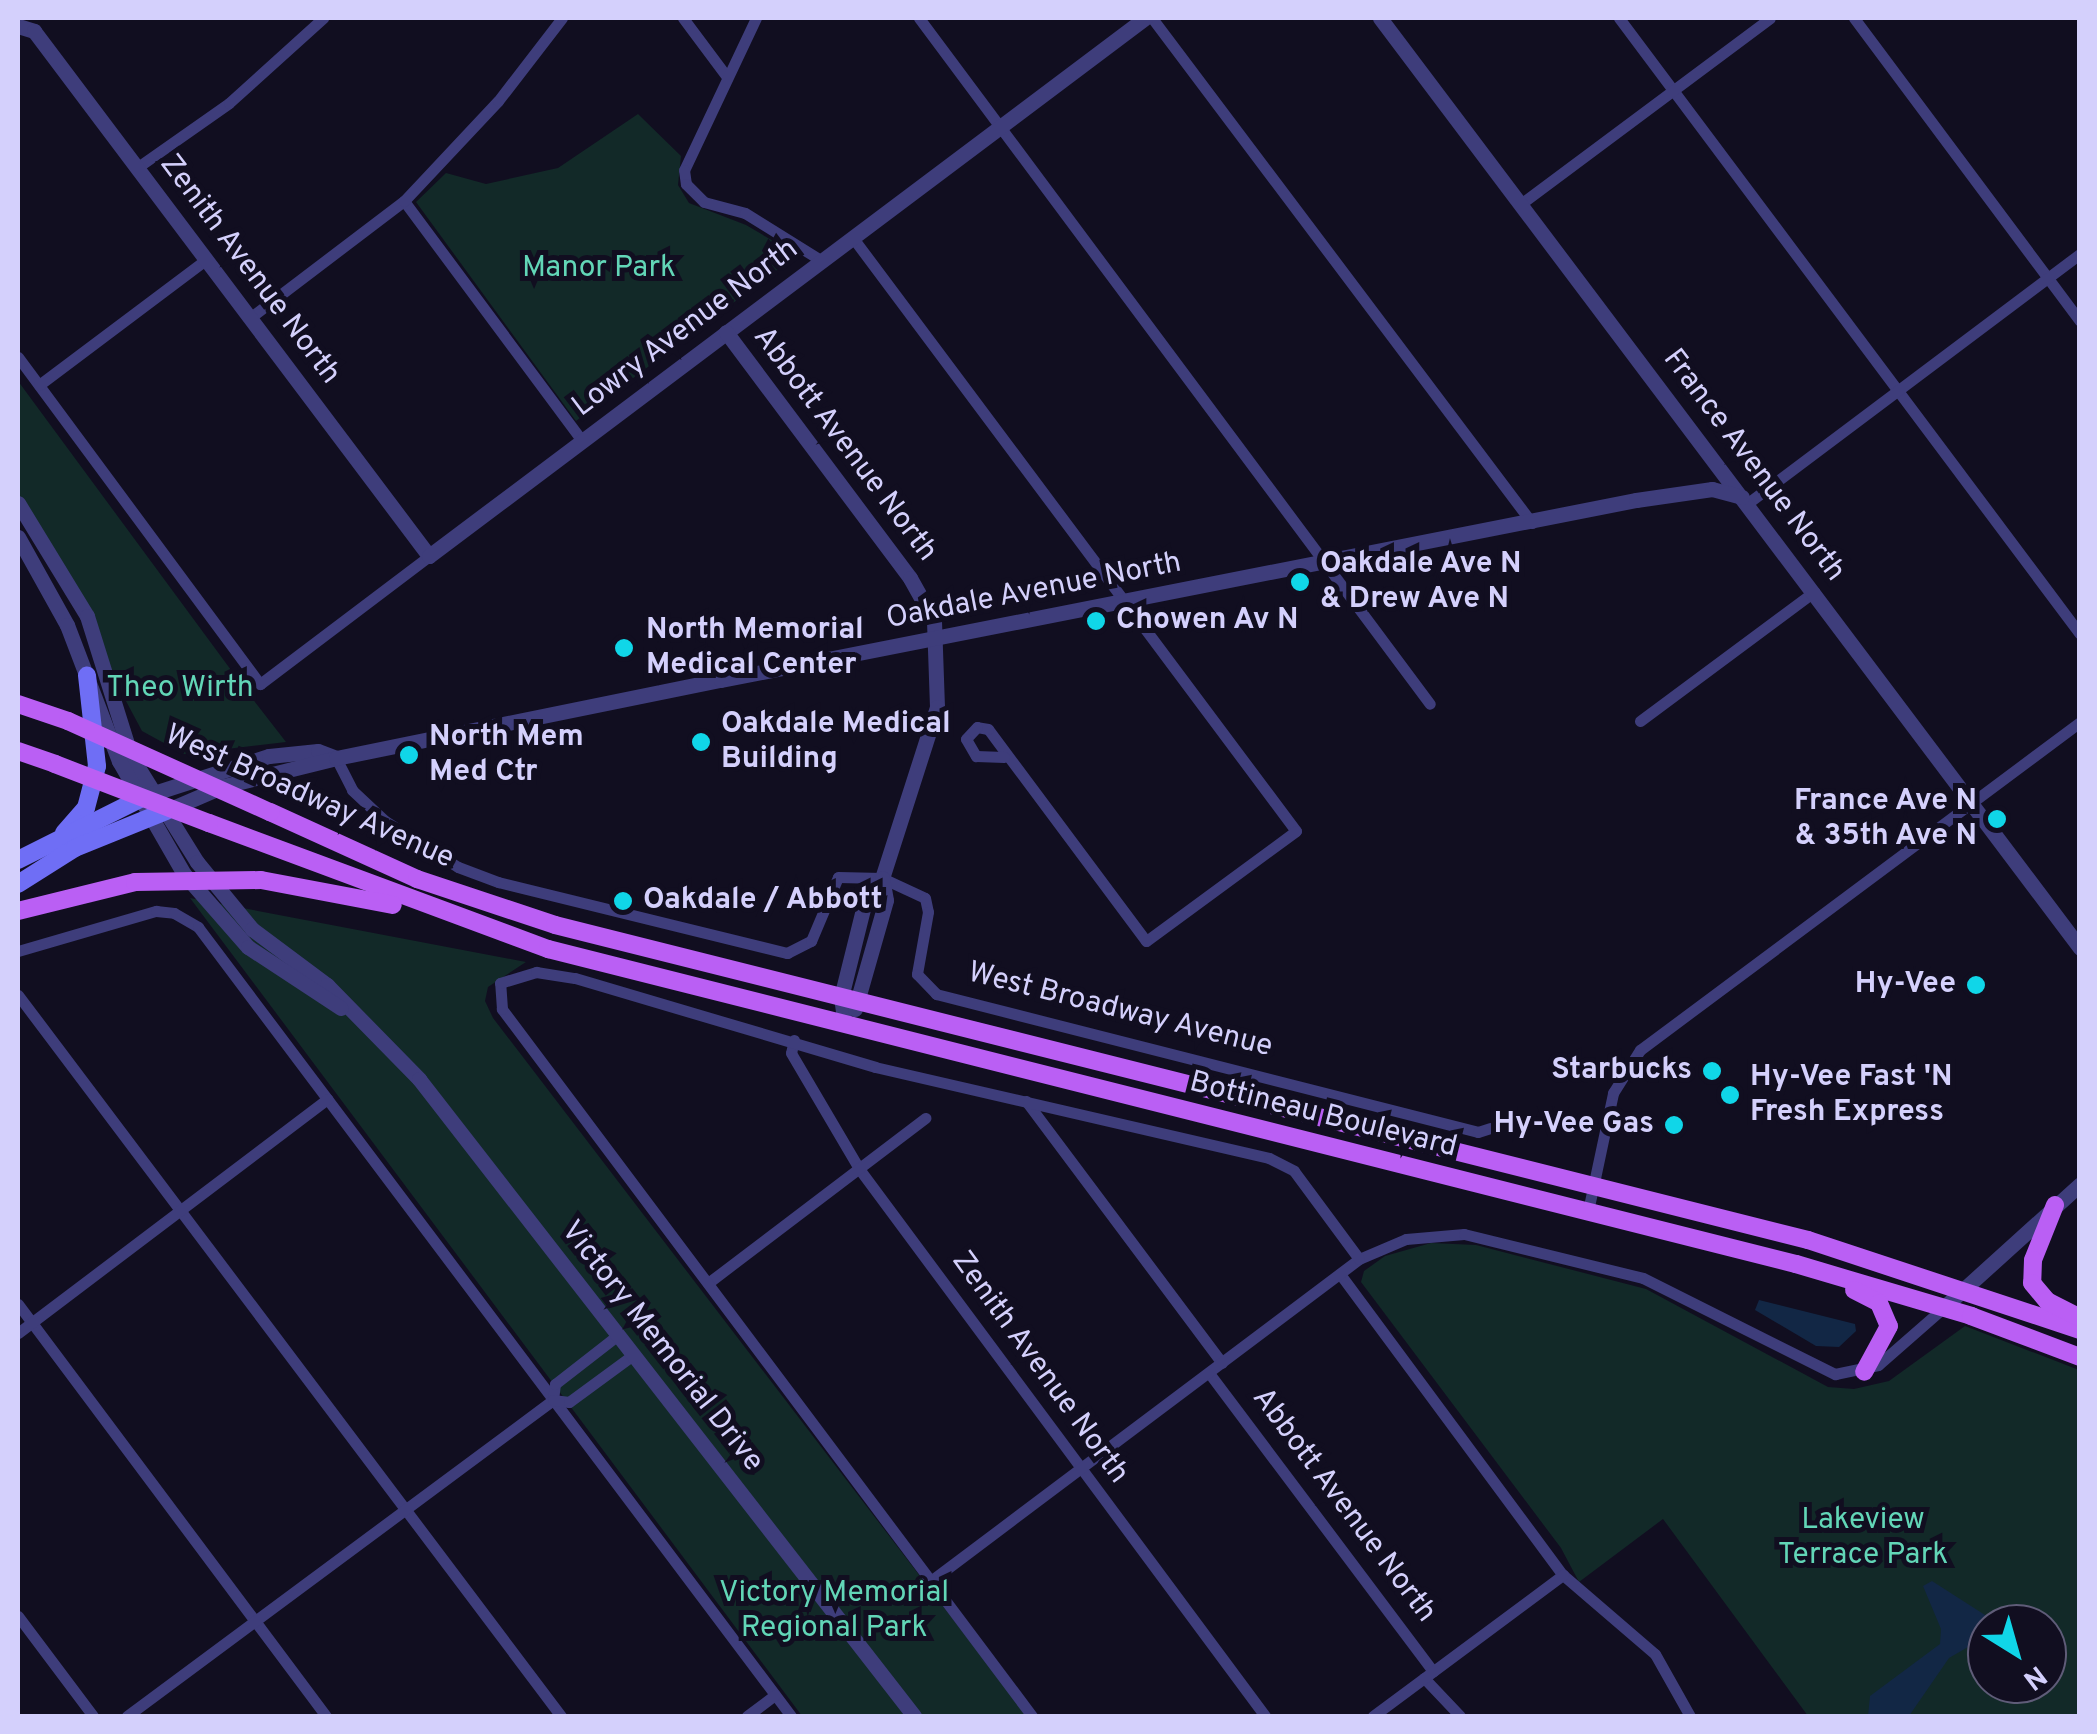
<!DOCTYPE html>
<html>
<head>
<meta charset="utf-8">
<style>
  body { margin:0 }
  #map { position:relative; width:2097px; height:1734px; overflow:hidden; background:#110e20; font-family:Overpass,sans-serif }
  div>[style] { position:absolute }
  .green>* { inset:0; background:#122928 }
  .water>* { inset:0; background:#122745 }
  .minor>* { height:11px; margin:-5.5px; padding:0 5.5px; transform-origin:5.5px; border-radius:5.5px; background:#3e3d7b }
  .tertiary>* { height:15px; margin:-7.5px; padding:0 7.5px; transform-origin:7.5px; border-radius:7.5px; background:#3e3d7b }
  .secondary>* { height:18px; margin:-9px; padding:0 9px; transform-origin:9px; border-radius:9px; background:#6f6ef5 }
  .primary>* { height:18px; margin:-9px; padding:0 9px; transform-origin:9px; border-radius:9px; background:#ba5ff4 }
  .primary-bridge>* { height:18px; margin:-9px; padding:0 9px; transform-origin:9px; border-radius:9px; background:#ba5ff4 }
  .dots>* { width:28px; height:28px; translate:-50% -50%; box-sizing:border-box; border:5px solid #110e20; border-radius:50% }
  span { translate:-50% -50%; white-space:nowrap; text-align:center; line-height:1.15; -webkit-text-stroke:10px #110e20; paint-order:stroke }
  .park-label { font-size:30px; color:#62d6b7 }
  .street-label { font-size:30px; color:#d4d0fc }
  .poi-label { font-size:30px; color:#d4d0fc; font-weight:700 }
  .left { translate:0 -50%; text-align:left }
  .right { translate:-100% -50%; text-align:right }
  .frame { position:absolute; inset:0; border:20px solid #d4d0fc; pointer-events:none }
  .north { position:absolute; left:1967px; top:1604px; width:100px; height:100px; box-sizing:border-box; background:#110e20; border:2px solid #5f5c78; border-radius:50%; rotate:143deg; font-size:28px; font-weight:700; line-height:40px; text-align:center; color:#d4d0fc }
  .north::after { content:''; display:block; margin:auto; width:35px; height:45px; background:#10d6e8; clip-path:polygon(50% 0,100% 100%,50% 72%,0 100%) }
</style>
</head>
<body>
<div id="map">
  <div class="green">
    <div style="clip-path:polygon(638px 114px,681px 156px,678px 185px,689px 203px,746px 225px,797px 255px,576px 421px,416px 202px,446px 173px,486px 184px,558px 168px)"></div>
    <div style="clip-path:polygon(18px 381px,245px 689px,286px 742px,184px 754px,142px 731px,18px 499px)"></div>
    <div style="clip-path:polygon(190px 898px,526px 962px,488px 987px,485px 1001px,493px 1018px,1027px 1716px,802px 1716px)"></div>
    <div style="clip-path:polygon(evenodd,1431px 1243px,1476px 1245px,1646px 1289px,1828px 1387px,1854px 1389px,1889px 1381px,1965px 1326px,2079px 1370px,2079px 1716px,1808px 1716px,1663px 1519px,1579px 1582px,1561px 1548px,1361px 1282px,1364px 1271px,1385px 1256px,1431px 1243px,1987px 1624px,2047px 1624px,2047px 1684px,1987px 1684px,1987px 1624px)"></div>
  </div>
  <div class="water">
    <div style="clip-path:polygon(1759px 1300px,1855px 1324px,1856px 1331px,1839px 1347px,1816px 1346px,1755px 1310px)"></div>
    <div style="clip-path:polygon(1932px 1581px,1999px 1624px,1987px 1624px,1987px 1636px,1949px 1658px,1909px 1716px,1868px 1716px,1870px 1696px,1940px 1644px,1941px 1629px,1923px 1586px)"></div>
  </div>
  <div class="minor">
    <div style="left:683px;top:18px;width:74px;rotate:53.3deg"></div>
    <div style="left:756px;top:18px;width:168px;rotate:115.3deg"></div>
    <div style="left:684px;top:170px;width:14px;rotate:82deg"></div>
    <div style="left:686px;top:184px;width:25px;rotate:45deg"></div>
    <div style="left:704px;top:202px;width:42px;rotate:15deg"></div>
    <div style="left:745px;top:213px;width:91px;rotate:31.9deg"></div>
    <div style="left:919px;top:18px;width:855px;rotate:53.32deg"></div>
    <div style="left:1152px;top:18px;width:632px;rotate:53.04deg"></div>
    <div style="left:1619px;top:18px;width:769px;rotate:53.19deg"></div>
    <div style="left:1854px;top:18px;width:378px;rotate:53.3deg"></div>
    <div style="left:138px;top:167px;width:111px;rotate:-35.1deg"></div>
    <div style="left:229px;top:103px;width:127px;rotate:-42.1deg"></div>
    <div style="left:404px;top:201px;width:299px;rotate:53.4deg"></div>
    <div style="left:1522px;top:203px;width:309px;rotate:-36.7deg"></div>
    <div style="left:853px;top:238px;width:740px;rotate:53.24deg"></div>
    <div style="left:1296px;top:831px;width:186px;rotate:143.7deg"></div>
    <div style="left:1146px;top:941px;width:264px;rotate:-126.7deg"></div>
    <div style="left:988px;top:729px;width:11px;rotate:-170deg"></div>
    <div style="left:977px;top:727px;width:16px;rotate:133deg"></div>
    <div style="left:966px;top:739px;width:20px;rotate:60deg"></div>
    <div style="left:976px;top:756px;width:28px;rotate:2deg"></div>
    <div style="left:251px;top:317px;width:192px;rotate:-37.2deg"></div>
    <div style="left:404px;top:201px;width:137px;rotate:-46.8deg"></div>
    <div style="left:498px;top:101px;width:105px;rotate:-52.4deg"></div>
    <div style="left:18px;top:357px;width:407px;rotate:53.5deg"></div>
    <div style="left:260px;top:684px;width:212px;rotate:-37.1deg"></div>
    <div style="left:39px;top:385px;width:210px;rotate:-36.9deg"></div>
    <div style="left:1748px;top:503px;width:415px;rotate:-36.9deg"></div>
    <div style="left:1640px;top:721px;width:217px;rotate:-36.6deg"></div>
    <div style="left:336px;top:758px;width:36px;rotate:63deg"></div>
    <div style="left:352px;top:790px;width:45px;rotate:43.2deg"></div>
    <div style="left:385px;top:821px;width:86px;rotate:32.2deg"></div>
    <div style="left:458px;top:867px;width:43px;rotate:20.6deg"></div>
    <div style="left:498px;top:882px;width:298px;rotate:13.8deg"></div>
    <div style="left:787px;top:953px;width:27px;rotate:-27deg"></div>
    <div style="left:811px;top:941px;width:69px;rotate:-67.1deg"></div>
    <div style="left:838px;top:877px;width:44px;rotate:1.3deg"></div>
    <div style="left:882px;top:878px;width:47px;rotate:24.9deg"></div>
    <div style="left:925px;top:898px;width:14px;rotate:78deg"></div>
    <div style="left:928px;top:912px;width:63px;rotate:100.1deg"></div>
    <div style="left:917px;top:974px;width:28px;rotate:46deg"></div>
    <div style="left:936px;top:994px;width:559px;rotate:14.28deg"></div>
    <div style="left:1478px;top:1132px;width:13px;rotate:-18deg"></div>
    <div style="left:18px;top:951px;width:144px;rotate:-16.2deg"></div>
    <div style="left:156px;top:911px;width:18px;rotate:6deg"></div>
    <div style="left:174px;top:913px;width:28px;rotate:30deg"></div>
    <div style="left:198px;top:927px;width:987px;rotate:53.07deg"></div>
    <div style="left:18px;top:995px;width:903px;rotate:53.02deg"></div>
    <div style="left:794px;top:1040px;width:13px;rotate:103deg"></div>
    <div style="left:791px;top:1053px;width:136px;rotate:59.5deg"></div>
    <div style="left:860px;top:1170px;width:680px;rotate:53.43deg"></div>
    <div style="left:1026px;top:1101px;width:327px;rotate:53.2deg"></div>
    <div style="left:1588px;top:1211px;width:121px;rotate:-78deg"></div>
    <div style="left:1613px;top:1093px;width:51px;rotate:-57.9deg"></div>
    <div style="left:1640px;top:1050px;width:549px;rotate:-36.7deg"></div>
    <div style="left:1340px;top:1274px;width:375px;rotate:53.5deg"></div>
    <div style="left:1563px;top:1575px;width:121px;rotate:40.7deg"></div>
    <div style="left:1655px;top:1654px;width:71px;rotate:60.6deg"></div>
    <div style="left:708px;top:1283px;width:273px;rotate:-37.2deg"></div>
    <div style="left:18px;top:1304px;width:514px;rotate:53.22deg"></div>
    <div style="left:18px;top:1333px;width:388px;rotate:-37.1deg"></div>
    <div style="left:1209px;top:1373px;width:373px;rotate:53.1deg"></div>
    <div style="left:553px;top:1400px;width:16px;rotate:-83deg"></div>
    <div style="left:555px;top:1384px;width:80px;rotate:-37.9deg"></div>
    <div style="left:928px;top:1583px;width:539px;rotate:-36.93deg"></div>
    <div style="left:1359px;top:1259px;width:51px;rotate:-23.1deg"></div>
    <div style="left:1406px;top:1239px;width:58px;rotate:-4.9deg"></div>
    <div style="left:1464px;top:1234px;width:184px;rotate:13.8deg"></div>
    <div style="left:1643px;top:1278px;width:215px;rotate:26.6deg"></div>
    <div style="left:1835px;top:1374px;width:44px;rotate:-11.8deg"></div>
    <div style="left:1878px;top:1365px;width:86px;rotate:-41.2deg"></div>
    <div style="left:18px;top:1616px;width:125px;rotate:53.1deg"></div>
    <div style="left:1424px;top:1678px;width:52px;rotate:46.5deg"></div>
    <div style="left:127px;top:1716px;width:530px;rotate:-36.57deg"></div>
    <div style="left:553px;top:1400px;width:16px;rotate:7deg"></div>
    <div style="left:569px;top:1402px;width:79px;rotate:-36.3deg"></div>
    <div style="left:747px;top:1716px;width:35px;rotate:-37deg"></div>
    <div style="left:1032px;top:1716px;width:884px;rotate:-126.86deg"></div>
    <div style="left:502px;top:1009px;width:26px;rotate:-94deg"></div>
    <div style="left:500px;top:983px;width:38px;rotate:-17deg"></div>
    <div style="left:536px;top:972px;width:39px;rotate:9deg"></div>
    <div style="left:575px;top:978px;width:313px;rotate:16.5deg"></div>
    <div style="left:875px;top:1067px;width:404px;rotate:13deg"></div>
    <div style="left:1269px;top:1158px;width:28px;rotate:27deg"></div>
    <div style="left:1294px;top:1171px;width:109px;rotate:53.5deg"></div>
    <div style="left:1373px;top:1716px;width:237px;rotate:-36.6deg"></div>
  </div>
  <div class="tertiary">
    <div style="left:1380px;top:18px;width:1164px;rotate:53.03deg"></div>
    <div style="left:18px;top:26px;width:17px;rotate:17deg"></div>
    <div style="left:34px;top:31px;width:657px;rotate:53.04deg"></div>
    <div style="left:429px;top:556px;width:896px;rotate:-36.92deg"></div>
    <div style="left:726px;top:332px;width:307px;rotate:53.2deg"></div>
    <div style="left:910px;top:578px;width:49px;rotate:60.8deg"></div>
    <div style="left:934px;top:621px;width:86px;rotate:88deg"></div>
    <div style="left:937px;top:707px;width:180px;rotate:107.8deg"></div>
    <div style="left:882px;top:878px;width:25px;rotate:130deg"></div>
    <div style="left:866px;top:897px;width:103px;rotate:104deg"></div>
    <div style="left:841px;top:997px;width:27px;rotate:82deg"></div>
    <div style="left:18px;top:503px;width:132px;rotate:58.6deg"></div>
    <div style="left:87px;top:616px;width:147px;rotate:72.6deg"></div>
    <div style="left:131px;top:756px;width:125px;rotate:58.1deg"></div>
    <div style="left:197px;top:862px;width:87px;rotate:50.6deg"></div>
    <div style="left:252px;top:929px;width:94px;rotate:36.7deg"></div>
    <div style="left:327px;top:985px;width:132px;rotate:45.6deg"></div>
    <div style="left:419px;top:1079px;width:807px;rotate:52.15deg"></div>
    <div style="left:18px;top:537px;width:101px;rotate:60.9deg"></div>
    <div style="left:67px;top:625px;width:146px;rotate:69.1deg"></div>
    <div style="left:119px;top:761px;width:130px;rotate:60.1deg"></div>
    <div style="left:184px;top:874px;width:97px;rotate:48.8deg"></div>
    <div style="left:248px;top:947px;width:111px;rotate:33.3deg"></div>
    <div style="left:148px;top:795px;width:127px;rotate:-17.9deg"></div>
    <div style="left:269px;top:756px;width:49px;rotate:-5.8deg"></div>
    <div style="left:318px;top:751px;width:19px;rotate:21deg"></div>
    <div style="left:168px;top:810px;width:61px;rotate:-23.2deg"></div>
    <div style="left:224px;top:786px;width:115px;rotate:-14deg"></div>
    <div style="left:336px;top:758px;width:393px;rotate:-11.5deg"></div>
    <div style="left:721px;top:680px;width:933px;rotate:-11.13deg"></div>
    <div style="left:1636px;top:500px;width:77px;rotate:-8.2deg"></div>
    <div style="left:1712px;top:489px;width:31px;rotate:15deg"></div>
    <div style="left:855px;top:1009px;width:113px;rotate:-74.1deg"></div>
    <div style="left:886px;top:900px;width:22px;rotate:-100deg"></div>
    <div style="left:1943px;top:1308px;width:185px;rotate:-42.1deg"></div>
  </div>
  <div class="secondary">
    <div style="left:64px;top:833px;width:33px;rotate:-49deg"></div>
    <div style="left:86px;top:808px;width:43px;rotate:-75.3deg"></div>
    <div style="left:97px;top:766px;width:91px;rotate:-96.3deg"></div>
    <div style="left:18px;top:860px;width:136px;rotate:-26.6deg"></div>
    <div style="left:18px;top:884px;width:67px;rotate:-32.3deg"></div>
    <div style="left:75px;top:848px;width:98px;rotate:-22.1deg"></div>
  </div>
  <div class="primary">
    <div style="left:18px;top:704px;width:53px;rotate:18.8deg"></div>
    <div style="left:18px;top:751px;width:39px;rotate:19deg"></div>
    <div style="left:270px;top:812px;width:162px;rotate:24.5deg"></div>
    <div style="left:417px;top:879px;width:145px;rotate:18.4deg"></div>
    <div style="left:555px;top:925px;width:1292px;rotate:14.11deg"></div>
    <div style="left:1808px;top:1240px;width:287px;rotate:18.3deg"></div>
    <div style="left:209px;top:823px;width:362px;rotate:20.4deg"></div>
    <div style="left:548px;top:949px;width:1287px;rotate:14.17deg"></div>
    <div style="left:1796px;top:1264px;width:183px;rotate:16.5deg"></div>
    <div style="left:1971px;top:1316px;width:116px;rotate:20.6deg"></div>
    <div style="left:261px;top:880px;width:134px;rotate:10.7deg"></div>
    <div style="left:18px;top:911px;width:121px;rotate:-13.9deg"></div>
    <div style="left:2055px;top:1205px;width:59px;rotate:111.8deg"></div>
    <div style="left:2033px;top:1260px;width:23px;rotate:92deg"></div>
    <div style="left:2032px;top:1283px;width:23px;rotate:50deg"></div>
    <div style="left:2047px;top:1301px;width:37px;rotate:27deg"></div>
    <div style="left:1854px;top:1290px;width:28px;rotate:27deg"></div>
    <div style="left:1879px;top:1303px;width:25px;rotate:67deg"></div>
    <div style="left:1889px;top:1326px;width:52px;rotate:118.5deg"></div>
  </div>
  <div class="primary-bridge">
    <div style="left:68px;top:721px;width:222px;rotate:24.3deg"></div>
    <div style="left:55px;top:764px;width:165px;rotate:21deg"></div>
    <div style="left:135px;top:882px;width:126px;rotate:-0.9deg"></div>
  </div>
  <div class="dots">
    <div style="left:1300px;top:582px;background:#10d6e8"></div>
    <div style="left:1096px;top:621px;background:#10d6e8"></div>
    <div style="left:624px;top:648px;background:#10d6e8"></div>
    <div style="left:701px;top:742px;background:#10d6e8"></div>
    <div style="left:409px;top:755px;background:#10d6e8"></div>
    <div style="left:1997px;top:819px;background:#10d6e8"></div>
    <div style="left:623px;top:901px;background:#10d6e8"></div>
    <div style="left:1976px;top:985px;background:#10d6e8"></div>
    <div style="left:1712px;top:1071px;background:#10d6e8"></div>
    <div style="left:1730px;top:1095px;background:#10d6e8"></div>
    <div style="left:1674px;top:1125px;background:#10d6e8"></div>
  </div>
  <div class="park-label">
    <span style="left:599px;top:269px">Manor Park</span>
    <span style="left:180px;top:689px">Theo Wirth</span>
    <span style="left:1863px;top:1538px">Lakeview<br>Terrace Park</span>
    <span style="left:834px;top:1611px">Victory Memorial<br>Regional Park</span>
  </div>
  <div class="street-label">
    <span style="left:249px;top:270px;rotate:53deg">Zenith Avenue North</span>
    <span style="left:686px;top:329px;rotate:-37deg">Lowry Avenue North</span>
    <span style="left:844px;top:445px;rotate:53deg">Abbott Avenue North</span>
    <span style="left:1753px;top:466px;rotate:53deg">France Avenue North</span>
    <span style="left:1034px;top:592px;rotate:-11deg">Oakdale Avenue North</span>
    <span style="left:309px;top:798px;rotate:24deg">West Broadway Avenue</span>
    <span style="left:1120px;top:1011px;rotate:14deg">West Broadway Avenue</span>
    <span style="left:1323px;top:1116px;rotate:14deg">Bottineau Boulevard</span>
    <span style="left:661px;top:1347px;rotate:52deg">Victory Memorial Drive</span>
    <span style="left:1039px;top:1368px;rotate:54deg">Zenith Avenue North</span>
    <span style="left:1343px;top:1506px;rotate:53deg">Abbott Avenue North</span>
  </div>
  <div class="poi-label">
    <span class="left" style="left:1320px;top:582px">Oakdale Ave N<br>&amp; Drew Ave N</span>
    <span class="left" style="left:1116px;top:621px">Chowen Av N</span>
    <span class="left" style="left:646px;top:648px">North Memorial<br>Medical Center</span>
    <span class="left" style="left:721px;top:742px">Oakdale Medical<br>Building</span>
    <span class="left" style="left:429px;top:755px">North Mem<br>Med Ctr</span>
    <span class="right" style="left:1977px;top:819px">France Ave N<br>&amp; 35th Ave N</span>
    <span class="left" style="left:643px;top:901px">Oakdale / Abbott</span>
    <span class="right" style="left:1956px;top:985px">Hy-Vee</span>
    <span class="right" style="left:1692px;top:1071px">Starbucks</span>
    <span class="left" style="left:1750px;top:1095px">Hy-Vee Fast 'N<br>Fresh Express</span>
    <span class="right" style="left:1654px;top:1125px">Hy-Vee Gas</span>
  </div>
  <div class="frame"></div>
  <div class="north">N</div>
</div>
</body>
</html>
